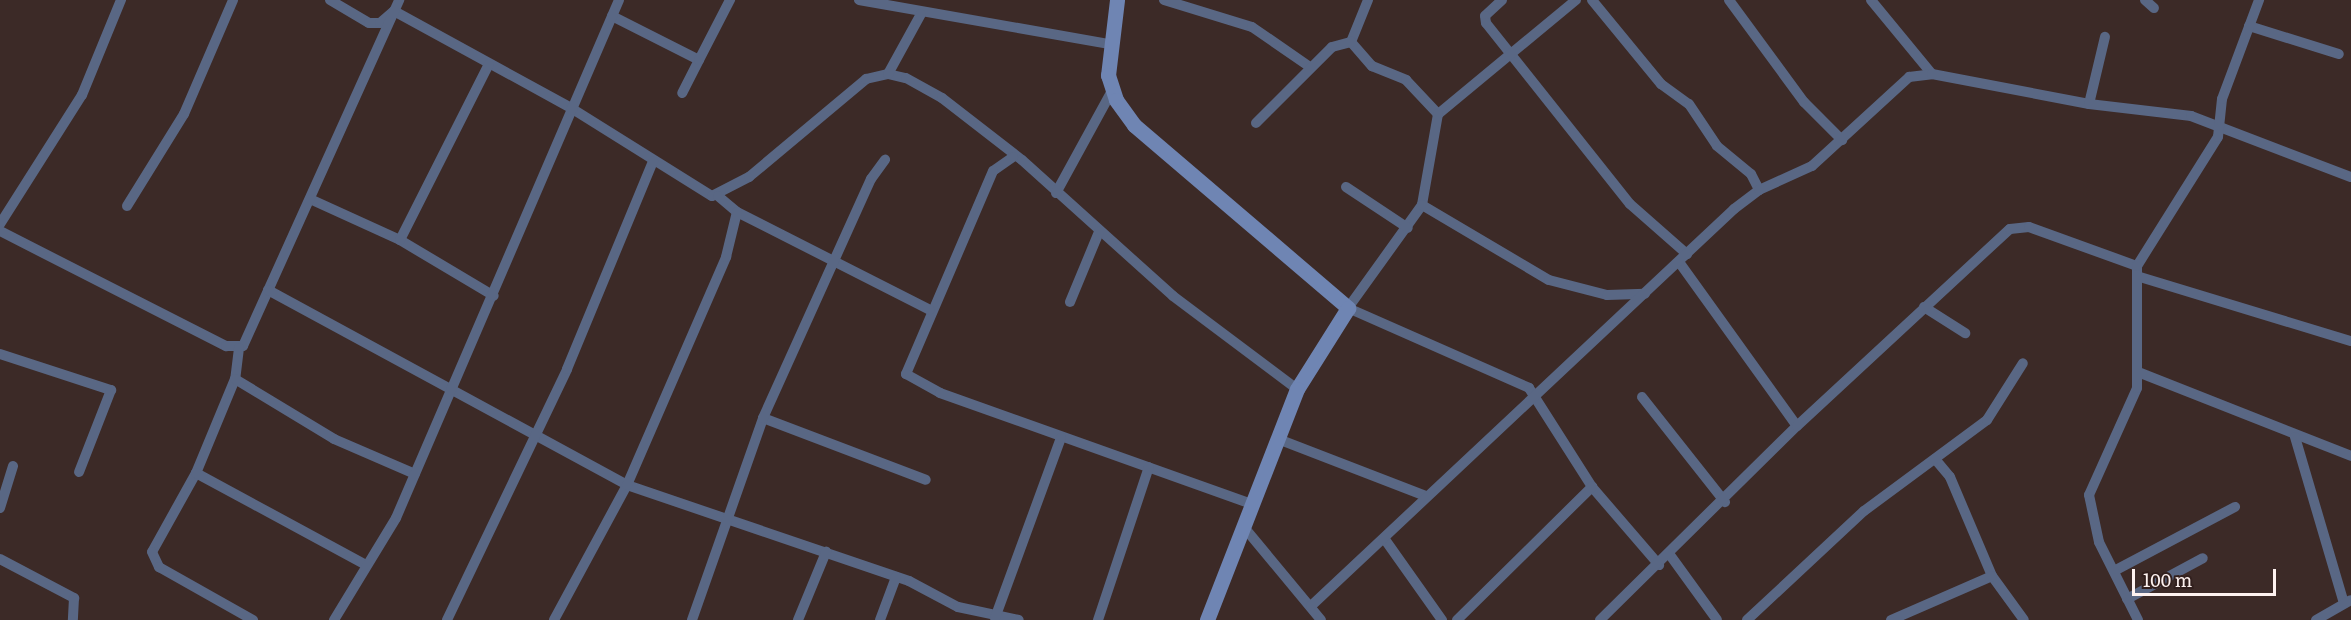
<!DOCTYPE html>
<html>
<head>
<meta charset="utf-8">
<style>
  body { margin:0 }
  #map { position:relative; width:2351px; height:620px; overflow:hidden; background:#3c2a27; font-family:Literata,serif }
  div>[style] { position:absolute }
  .street>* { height:10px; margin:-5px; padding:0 5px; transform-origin:5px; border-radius:5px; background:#596784 }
  .secondary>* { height:15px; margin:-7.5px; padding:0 7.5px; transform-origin:7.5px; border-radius:7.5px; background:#6f85b3 }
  span { translate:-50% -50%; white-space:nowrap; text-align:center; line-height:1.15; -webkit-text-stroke:6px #32201e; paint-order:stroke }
  .scale { position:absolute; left:2132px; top:569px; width:144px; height:27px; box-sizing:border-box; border:3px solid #fef2f0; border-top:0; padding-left:8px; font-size:18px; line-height:21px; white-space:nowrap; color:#fef2f0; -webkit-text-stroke:4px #32201e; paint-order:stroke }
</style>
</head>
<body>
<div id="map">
  <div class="street">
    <div style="left:330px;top:0;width:45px;rotate:30.5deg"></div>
    <div style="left:369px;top:23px;width:11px"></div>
    <div style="left:380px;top:23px;width:18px;rotate:-41deg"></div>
    <div style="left:394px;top:11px;width:202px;rotate:28.7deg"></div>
    <div style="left:571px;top:108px;width:166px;rotate:32deg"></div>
    <div style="left:712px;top:196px;width:42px;rotate:-27.2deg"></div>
    <div style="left:749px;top:177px;width:153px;rotate:-39.9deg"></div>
    <div style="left:866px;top:79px;width:23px;rotate:-13deg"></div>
    <div style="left:888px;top:74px;width:18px;rotate:13deg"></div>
    <div style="left:906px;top:78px;width:41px;rotate:29.1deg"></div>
    <div style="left:942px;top:98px;width:101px;rotate:37.8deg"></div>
    <div style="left:1022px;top:160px;width:203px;rotate:42deg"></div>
    <div style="left:1173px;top:296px;width:155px;rotate:36.9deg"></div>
    <div style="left:859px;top:0;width:253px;rotate:10deg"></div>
    <div style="left:1164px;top:0;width:92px;rotate:17.1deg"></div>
    <div style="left:1252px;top:27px;width:70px;rotate:34.6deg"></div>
    <div style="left:1368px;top:0;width:45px;rotate:112deg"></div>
    <div style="left:1351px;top:42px;width:32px;rotate:49deg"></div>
    <div style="left:1372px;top:66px;width:37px;rotate:22deg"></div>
    <div style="left:1406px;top:80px;width:47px;rotate:46.7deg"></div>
    <div style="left:1502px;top:0;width:23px;rotate:137deg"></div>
    <div style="left:1485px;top:16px;width:7px;rotate:82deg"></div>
    <div style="left:1486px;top:23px;width:231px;rotate:51.5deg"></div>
    <div style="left:1630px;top:204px;width:76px;rotate:41.3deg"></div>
    <div style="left:1576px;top:0;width:179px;rotate:140.4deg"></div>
    <div style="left:1438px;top:114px;width:92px;rotate:100deg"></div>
    <div style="left:1422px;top:205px;width:127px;rotate:125.7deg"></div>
    <div style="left:1348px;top:308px;width:198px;rotate:23.8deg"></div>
    <div style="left:1529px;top:388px;width:117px;rotate:57.5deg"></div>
    <div style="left:1592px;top:487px;width:103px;rotate:49.3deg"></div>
    <div style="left:1592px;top:0;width:109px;rotate:50.6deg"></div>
    <div style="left:1661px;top:84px;width:34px;rotate:36deg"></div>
    <div style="left:1689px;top:104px;width:50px;rotate:56.3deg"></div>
    <div style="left:1717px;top:146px;width:44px;rotate:39.5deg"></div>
    <div style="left:1751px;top:174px;width:18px;rotate:63deg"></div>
    <div style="left:1729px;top:0;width:127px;rotate:53.7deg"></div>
    <div style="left:1804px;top:102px;width:54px;rotate:45deg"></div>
    <div style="left:1871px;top:0;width:96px;rotate:50.5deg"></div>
    <div style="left:2145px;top:0;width:12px;rotate:42deg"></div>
    <div style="left:612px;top:16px;width:97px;rotate:26.8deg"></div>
    <div style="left:699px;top:60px;width:37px;rotate:117deg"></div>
    <div style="left:2249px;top:26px;width:94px;rotate:17.3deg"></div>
    <div style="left:699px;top:60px;width:68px;rotate:-62.7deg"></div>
    <div style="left:888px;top:74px;width:68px;rotate:-61.2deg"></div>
    <div style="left:2089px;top:104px;width:69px;rotate:-76.6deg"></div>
    <div style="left:1256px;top:123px;width:107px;rotate:-45deg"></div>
    <div style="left:1332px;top:47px;width:20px;rotate:-15deg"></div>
    <div style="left:1013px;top:157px;width:24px;rotate:145deg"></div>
    <div style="left:993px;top:171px;width:221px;rotate:113.2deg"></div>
    <div style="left:906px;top:374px;width:39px;rotate:29deg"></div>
    <div style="left:940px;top:393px;width:333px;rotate:19.6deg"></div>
    <div style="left:1346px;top:187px;width:74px;rotate:33.5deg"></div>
    <div style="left:1056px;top:193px;width:119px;rotate:-61.3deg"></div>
    <div style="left:718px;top:196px;width:25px;rotate:40deg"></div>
    <div style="left:737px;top:212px;width:216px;rotate:26.9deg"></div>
    <div style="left:310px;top:199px;width:99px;rotate:24.5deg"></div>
    <div style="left:400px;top:240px;width:109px;rotate:30.8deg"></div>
    <div style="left:1422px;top:205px;width:147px;rotate:30.6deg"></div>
    <div style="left:1549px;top:280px;width:60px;rotate:14.5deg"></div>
    <div style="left:1607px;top:295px;width:38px;rotate:-2deg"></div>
    <div style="left:127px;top:206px;width:108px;rotate:-58.2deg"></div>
    <div style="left:184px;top:114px;width:124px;rotate:-66.7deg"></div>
    <div style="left:0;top:224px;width:153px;rotate:-57.6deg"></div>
    <div style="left:82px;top:95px;width:103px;rotate:-67.7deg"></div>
    <div style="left:0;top:231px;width:254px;rotate:27deg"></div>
    <div style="left:226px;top:346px;width:17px"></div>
    <div style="left:243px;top:346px;width:380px;rotate:-65.7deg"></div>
    <div style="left:400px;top:240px;width:197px;rotate:-63.2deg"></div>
    <div style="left:1679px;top:262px;width:202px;rotate:54.3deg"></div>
    <div style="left:2140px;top:277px;width:220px;rotate:16.9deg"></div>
    <div style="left:268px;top:290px;width:409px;rotate:28.5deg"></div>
    <div style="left:627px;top:485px;width:298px;rotate:18.8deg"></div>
    <div style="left:909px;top:581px;width:55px;rotate:28deg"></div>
    <div style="left:958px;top:607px;width:62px;rotate:12deg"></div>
    <div style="left:1070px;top:302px;width:76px;rotate:-67.5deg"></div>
    <div style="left:1924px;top:307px;width:49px;rotate:32.4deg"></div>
    <div style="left:239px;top:348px;width:31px;rotate:97deg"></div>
    <div style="left:235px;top:379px;width:102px;rotate:112.5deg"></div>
    <div style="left:196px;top:473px;width:90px;rotate:119.1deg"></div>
    <div style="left:152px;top:552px;width:17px;rotate:65deg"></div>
    <div style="left:159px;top:567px;width:108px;rotate:29.4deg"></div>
    <div style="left:0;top:354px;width:117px;rotate:18deg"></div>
    <div style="left:111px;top:390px;width:88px;rotate:111.3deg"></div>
    <div style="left:2138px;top:372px;width:229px;rotate:21.5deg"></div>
    <div style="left:235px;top:379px;width:116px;rotate:31.2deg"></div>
    <div style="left:334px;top:439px;width:88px;rotate:23.4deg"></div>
    <div style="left:1642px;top:397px;width:134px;rotate:51.7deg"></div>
    <div style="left:763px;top:418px;width:174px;rotate:20.8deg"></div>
    <div style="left:2295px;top:437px;width:173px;rotate:73.6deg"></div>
    <div style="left:1278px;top:439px;width:159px;rotate:21.1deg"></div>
    <div style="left:1935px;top:459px;width:23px;rotate:50deg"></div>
    <div style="left:1950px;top:477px;width:108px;rotate:67deg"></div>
    <div style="left:1992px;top:576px;width:54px;rotate:54deg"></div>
    <div style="left:196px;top:473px;width:193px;rotate:28.4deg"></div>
    <div style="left:0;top:508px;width:44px;rotate:-72.8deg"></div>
    <div style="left:1243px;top:526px;width:122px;rotate:50.3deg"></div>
    <div style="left:1386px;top:541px;width:97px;rotate:54.7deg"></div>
    <div style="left:1670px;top:555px;width:80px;rotate:54.1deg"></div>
    <div style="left:0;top:559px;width:84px;rotate:27.8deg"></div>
    <div style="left:74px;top:598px;width:22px;rotate:93deg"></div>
    <div style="left:2114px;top:571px;width:137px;rotate:-27.9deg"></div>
    <div style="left:2127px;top:599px;width:86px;rotate:-28.3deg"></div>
    <div style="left:1311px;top:606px;width:580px;rotate:-43.18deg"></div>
    <div style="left:1734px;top:209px;width:31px;rotate:-37deg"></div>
    <div style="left:1759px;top:190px;width:58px;rotate:-24.4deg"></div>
    <div style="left:1812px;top:166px;width:132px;rotate:-42.5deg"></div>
    <div style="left:1909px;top:77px;width:23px;rotate:-7deg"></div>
    <div style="left:1932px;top:74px;width:160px;rotate:10.8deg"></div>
    <div style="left:2089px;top:104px;width:103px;rotate:6.7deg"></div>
    <div style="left:2191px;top:116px;width:171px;rotate:20.9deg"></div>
    <div style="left:995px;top:618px;width:192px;rotate:-69.9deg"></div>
    <div style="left:334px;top:620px;width:119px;rotate:-58.7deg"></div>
    <div style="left:396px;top:518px;width:564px;rotate:-66.71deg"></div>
    <div style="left:447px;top:620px;width:278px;rotate:-64.4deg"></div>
    <div style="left:567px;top:369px;width:225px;rotate:-67.5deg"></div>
    <div style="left:554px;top:620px;width:153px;rotate:-61.6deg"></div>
    <div style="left:627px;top:485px;width:249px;rotate:-66.5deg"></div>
    <div style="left:726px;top:257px;width:46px;rotate:-76.3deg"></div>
    <div style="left:692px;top:620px;width:214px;rotate:-70.6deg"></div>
    <div style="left:763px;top:418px;width:262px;rotate:-65.7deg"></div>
    <div style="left:871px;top:179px;width:24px;rotate:-54deg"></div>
    <div style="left:798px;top:620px;width:74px;rotate:-67.6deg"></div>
    <div style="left:880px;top:620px;width:46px;rotate:-69.6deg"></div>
    <div style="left:1098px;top:620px;width:161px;rotate:-71.6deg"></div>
    <div style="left:1457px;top:620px;width:190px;rotate:-44.6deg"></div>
    <div style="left:1600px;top:620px;width:276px;rotate:-44.6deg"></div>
    <div style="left:1797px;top:426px;width:290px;rotate:-42.8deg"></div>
    <div style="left:2010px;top:229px;width:19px;rotate:-6deg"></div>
    <div style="left:2029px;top:227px;width:115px;rotate:19.9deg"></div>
    <div style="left:1747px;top:620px;width:160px;rotate:-43deg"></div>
    <div style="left:1864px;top:511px;width:153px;rotate:-36.5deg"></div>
    <div style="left:1987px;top:420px;width:67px;rotate:-57.7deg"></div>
    <div style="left:1891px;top:620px;width:110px;rotate:-23.5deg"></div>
    <div style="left:2138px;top:620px;width:87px;rotate:-116.6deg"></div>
    <div style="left:2099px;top:542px;width:48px;rotate:-102deg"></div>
    <div style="left:2089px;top:495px;width:117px;rotate:-65.8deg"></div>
    <div style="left:2137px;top:388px;width:122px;rotate:-90deg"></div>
    <div style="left:2137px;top:266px;width:152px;rotate:-57.9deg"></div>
    <div style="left:2218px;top:137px;width:38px;rotate:-84deg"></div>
    <div style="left:2222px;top:99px;width:106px;rotate:-69.5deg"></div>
    <div style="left:2316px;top:620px;width:40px;rotate:-29.7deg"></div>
  </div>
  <div class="secondary">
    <div style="left:1117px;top:0;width:76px;rotate:96.8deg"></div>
    <div style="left:1108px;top:75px;width:26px;rotate:72deg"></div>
    <div style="left:1116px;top:100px;width:31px;rotate:54deg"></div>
    <div style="left:1134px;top:125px;width:282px;rotate:40.5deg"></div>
    <div style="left:1348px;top:308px;width:96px;rotate:122.2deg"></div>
    <div style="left:1297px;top:389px;width:248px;rotate:111.3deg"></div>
  </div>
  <div class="scale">100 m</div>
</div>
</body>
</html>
